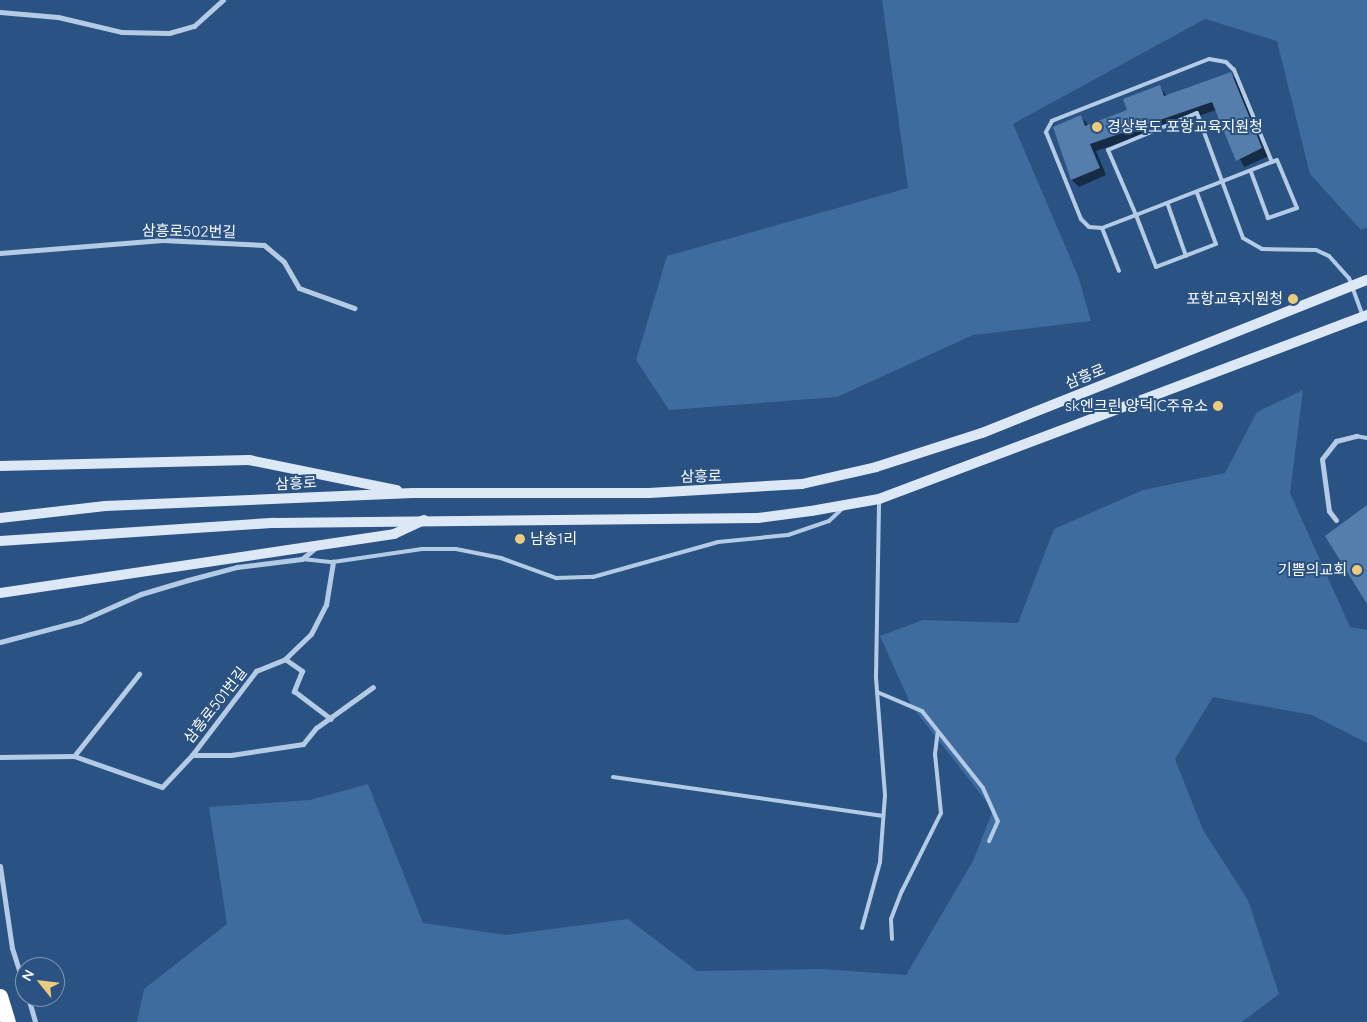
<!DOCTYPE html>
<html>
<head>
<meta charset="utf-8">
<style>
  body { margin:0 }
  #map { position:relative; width:1367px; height:1022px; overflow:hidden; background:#2a5283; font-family:Quicksand,"Noto Sans KR",sans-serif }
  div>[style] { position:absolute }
  .green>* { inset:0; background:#3f6c9f }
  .shadow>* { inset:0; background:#0007 }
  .building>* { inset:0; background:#567eac }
  .lane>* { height:4px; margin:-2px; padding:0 2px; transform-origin:2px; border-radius:2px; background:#b4cbe6 }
  .street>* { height:5px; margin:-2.5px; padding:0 2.5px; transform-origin:2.5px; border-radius:2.5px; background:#b4cbe6 }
  .secondary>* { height:10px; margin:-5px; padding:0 5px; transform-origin:5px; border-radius:5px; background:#dde8f6 }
  .highway>* { height:15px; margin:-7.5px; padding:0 7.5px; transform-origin:7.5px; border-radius:7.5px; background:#fff }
  .dots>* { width:14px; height:14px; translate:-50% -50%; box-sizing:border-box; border:2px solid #2a5283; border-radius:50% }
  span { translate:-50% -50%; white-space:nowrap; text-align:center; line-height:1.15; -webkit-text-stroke:4px #2a5283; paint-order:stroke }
  .poi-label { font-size:15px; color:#fff }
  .left { translate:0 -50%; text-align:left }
  .right { translate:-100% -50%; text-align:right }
  .street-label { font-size:15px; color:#fff }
  .north { position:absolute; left:15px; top:957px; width:50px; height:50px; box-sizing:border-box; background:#2a5283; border:1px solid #7f97b5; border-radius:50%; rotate:299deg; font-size:14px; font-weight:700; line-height:20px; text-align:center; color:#fff }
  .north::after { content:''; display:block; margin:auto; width:18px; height:22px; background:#eccb7c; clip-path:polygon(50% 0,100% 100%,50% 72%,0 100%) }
</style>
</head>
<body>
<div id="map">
  <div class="green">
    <div style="clip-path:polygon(882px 0,1367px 0,1367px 228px,1361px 230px,1310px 174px,1277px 41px,1205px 19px,1013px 124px,1078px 276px,1091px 321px,973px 335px,837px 397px,669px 410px,636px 360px,667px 256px,908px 188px)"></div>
    <div style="clip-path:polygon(1303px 390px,1290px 493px,1350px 627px,1367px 630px,1367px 743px,1312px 715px,1213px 697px,1175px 759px,1203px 830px,1248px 900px,1279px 994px,1242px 1022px,137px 1022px,144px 989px,227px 924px,209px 807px,310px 800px,368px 784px,423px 923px,506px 935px,628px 919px,697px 971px,821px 969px,906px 975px,973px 861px,993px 810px,911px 705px,880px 636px,923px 620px,1018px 623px,1054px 529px,1143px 490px,1225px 473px,1257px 412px)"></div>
  </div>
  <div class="shadow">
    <div style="clip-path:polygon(1230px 74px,1238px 81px,1269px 156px,1244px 167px,1216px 110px,1096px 151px,1106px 175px,1079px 187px,1072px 180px,1081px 117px,1089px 126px,1129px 111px,1159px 86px,1167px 96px)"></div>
  </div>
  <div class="building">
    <div style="clip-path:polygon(1231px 72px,1262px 148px,1236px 161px,1212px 102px,1090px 144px,1100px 168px,1071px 180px,1053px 127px,1081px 115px,1085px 126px,1127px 110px,1123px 99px,1160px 85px,1164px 96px)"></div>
    <div style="clip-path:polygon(1367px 505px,1367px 604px,1325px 536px)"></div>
  </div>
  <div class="lane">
    <div style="left:1272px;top:162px;width:100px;rotate:-112.4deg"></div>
    <div style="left:1234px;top:70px;width:11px;rotate:-135deg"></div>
    <div style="left:1226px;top:62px;width:17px;rotate:-170deg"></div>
    <div style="left:1209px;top:59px;width:169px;rotate:158.5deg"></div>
    <div style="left:1052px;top:121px;width:13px;rotate:119deg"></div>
    <div style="left:1046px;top:132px;width:94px;rotate:68.1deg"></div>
    <div style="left:1081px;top:219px;width:11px;rotate:45deg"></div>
    <div style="left:1089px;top:227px;width:13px;rotate:4deg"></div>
    <div style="left:1102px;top:228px;width:36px;rotate:-21deg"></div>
    <div style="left:1136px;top:215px;width:71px;rotate:-113.3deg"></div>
    <div style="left:1108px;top:150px;width:96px;rotate:-22.6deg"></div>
    <div style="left:1197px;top:113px;width:133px;rotate:69.8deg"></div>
    <div style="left:1243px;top:238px;width:22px;rotate:30deg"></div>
    <div style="left:1262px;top:249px;width:54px;rotate:1.1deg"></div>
    <div style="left:1316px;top:250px;width:14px;rotate:25deg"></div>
    <div style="left:1329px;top:256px;width:30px;rotate:48deg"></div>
    <div style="left:1349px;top:278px;width:38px;rotate:70deg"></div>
    <div style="left:1197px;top:193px;width:54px;rotate:69.6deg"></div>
    <div style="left:1216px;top:244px;width:64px;rotate:159deg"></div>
    <div style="left:1156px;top:267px;width:56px;rotate:-111deg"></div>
    <div style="left:1136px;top:215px;width:151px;rotate:-21.3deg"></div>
    <div style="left:1277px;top:160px;width:52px;rotate:67.4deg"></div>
    <div style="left:1297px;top:208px;width:31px;rotate:161deg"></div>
    <div style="left:1268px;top:218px;width:49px;rotate:-110.3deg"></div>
    <div style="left:1168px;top:205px;width:54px;rotate:70.6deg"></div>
    <div style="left:1102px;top:228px;width:46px;rotate:68.4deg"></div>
    <div style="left:1356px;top:436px;width:11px;rotate:10deg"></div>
    <div style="left:302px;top:559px;width:31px;rotate:6deg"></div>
    <div style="left:333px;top:562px;width:90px;rotate:-8.3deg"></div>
    <div style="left:422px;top:549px;width:34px"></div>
    <div style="left:456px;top:549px;width:46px;rotate:11.3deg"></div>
    <div style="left:501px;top:558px;width:59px;rotate:20deg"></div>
    <div style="left:556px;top:578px;width:37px;rotate:-2deg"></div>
    <div style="left:593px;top:577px;width:130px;rotate:-15.6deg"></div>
    <div style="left:718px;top:542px;width:70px;rotate:-5.7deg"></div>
    <div style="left:788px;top:535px;width:43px;rotate:-18.9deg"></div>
    <div style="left:829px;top:521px;width:19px;rotate:-43deg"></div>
    <div style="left:877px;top:692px;width:49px;rotate:22.9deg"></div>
    <div style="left:922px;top:711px;width:98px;rotate:51.6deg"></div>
    <div style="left:983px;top:788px;width:36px;rotate:66deg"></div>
    <div style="left:998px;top:821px;width:22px;rotate:114deg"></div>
    <div style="left:613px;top:777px;width:273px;rotate:8.2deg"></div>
    <div style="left:862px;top:928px;width:68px;rotate:-74.7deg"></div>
    <div style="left:880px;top:862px;width:67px;rotate:-85.7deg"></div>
    <div style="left:885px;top:795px;width:118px;rotate:-94.4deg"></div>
    <div style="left:876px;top:677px;width:176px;rotate:-89deg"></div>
    <div style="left:892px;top:939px;width:20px;rotate:-93deg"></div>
    <div style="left:891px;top:919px;width:30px;rotate:-69deg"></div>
    <div style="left:902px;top:891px;width:87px;rotate:-63.4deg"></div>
    <div style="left:941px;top:813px;width:59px;rotate:-95.8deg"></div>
    <div style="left:935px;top:754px;width:23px;rotate:-83deg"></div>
  </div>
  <div class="street">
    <div style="left:0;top:12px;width:58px;rotate:4.9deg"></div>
    <div style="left:58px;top:17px;width:66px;rotate:13.2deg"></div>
    <div style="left:122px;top:32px;width:47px;rotate:1.2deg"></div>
    <div style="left:169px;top:33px;width:26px;rotate:-16deg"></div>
    <div style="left:194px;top:26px;width:39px;rotate:-42deg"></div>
    <div style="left:0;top:253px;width:163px;rotate:-4.6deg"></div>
    <div style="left:162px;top:240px;width:102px;rotate:2.8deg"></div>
    <div style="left:264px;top:245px;width:26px;rotate:40deg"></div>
    <div style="left:284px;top:262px;width:30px;rotate:60deg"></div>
    <div style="left:299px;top:288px;width:59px;rotate:20deg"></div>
    <div style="left:1336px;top:520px;width:11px;rotate:-128deg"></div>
    <div style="left:1329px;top:511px;width:52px;rotate:-97.7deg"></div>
    <div style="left:1322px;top:459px;width:23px;rotate:-52deg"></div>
    <div style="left:1336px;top:441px;width:21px;rotate:-14deg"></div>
    <div style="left:0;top:642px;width:83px;rotate:-14.7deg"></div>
    <div style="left:80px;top:621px;width:67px;rotate:-23.9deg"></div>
    <div style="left:141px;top:594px;width:49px;rotate:-16.6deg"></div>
    <div style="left:188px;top:580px;width:51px;rotate:-14.9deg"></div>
    <div style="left:237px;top:567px;width:65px;rotate:-7deg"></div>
    <div style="left:302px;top:559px;width:17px;rotate:-40deg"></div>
    <div style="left:285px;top:659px;width:21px;rotate:35deg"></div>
    <div style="left:302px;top:671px;width:22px;rotate:112deg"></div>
    <div style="left:294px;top:691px;width:46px;rotate:37.1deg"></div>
    <div style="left:192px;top:755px;width:106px;rotate:-52.7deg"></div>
    <div style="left:256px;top:671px;width:31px;rotate:-22deg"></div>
    <div style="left:285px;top:659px;width:36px;rotate:-44deg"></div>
    <div style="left:311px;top:634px;width:33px;rotate:-63deg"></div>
    <div style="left:326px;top:605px;width:44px;rotate:-80.8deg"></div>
    <div style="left:74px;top:756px;width:105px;rotate:-51.6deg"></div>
    <div style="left:0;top:757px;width:74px;rotate:-0.8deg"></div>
    <div style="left:74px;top:756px;width:93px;rotate:19.4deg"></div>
    <div style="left:162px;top:787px;width:44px;rotate:-46.8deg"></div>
    <div style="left:192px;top:755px;width:39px"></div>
    <div style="left:231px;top:755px;width:73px;rotate:-8.7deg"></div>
    <div style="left:303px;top:744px;width:21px;rotate:-51deg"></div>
    <div style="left:316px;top:728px;width:70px;rotate:-35.7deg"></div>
    <div style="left:0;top:866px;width:83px;rotate:81.7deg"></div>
    <div style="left:12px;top:948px;width:43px;rotate:72.4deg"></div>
    <div style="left:28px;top:997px;width:26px;rotate:74deg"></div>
  </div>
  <div class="secondary">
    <div style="left:0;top:466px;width:249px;rotate:-1.4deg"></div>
    <div style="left:249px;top:460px;width:151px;rotate:11.5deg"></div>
    <div style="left:0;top:518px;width:106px;rotate:-6.5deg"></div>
    <div style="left:105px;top:506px;width:308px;rotate:-2.4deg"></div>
    <div style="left:413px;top:493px;width:236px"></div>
    <div style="left:649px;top:493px;width:153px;rotate:-3.4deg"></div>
    <div style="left:802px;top:484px;width:76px;rotate:-12.9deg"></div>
    <div style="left:876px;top:467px;width:111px;rotate:-17.8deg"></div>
    <div style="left:982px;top:433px;width:414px;rotate:-21.7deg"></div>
    <div style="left:0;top:541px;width:275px;rotate:-3.8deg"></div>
    <div style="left:274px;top:523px;width:484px;rotate:-0.6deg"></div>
    <div style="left:758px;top:518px;width:53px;rotate:-7.5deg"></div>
    <div style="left:811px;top:511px;width:69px;rotate:-10deg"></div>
    <div style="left:879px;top:499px;width:522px;rotate:-20.66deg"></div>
    <div style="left:0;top:593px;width:398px;rotate:-8.5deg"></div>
    <div style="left:394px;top:534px;width:33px;rotate:-25deg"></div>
  </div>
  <div class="highway">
    <div style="left:0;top:996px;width:27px;rotate:73deg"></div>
  </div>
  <div class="dots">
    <div style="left:1097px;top:127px;background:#eccb7c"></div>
    <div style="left:1293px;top:299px;background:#eccb7c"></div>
    <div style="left:1218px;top:406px;background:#eccb7c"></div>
    <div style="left:520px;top:539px;background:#eccb7c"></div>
    <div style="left:1357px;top:570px;background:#eccb7c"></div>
  </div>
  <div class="poi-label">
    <span class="left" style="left:1107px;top:127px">경상북도 포항교육지원청</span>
    <span class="right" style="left:1283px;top:299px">포항교육지원청</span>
    <span class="right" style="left:1208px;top:406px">sk엔크린 양덕IC주유소</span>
    <span class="left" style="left:530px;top:539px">남송1리</span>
    <span class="right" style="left:1347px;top:570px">기쁨의교회</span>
  </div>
  <div class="street-label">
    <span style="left:189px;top:231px;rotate:1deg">삼흥로502번길</span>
    <span style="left:1085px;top:376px;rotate:-22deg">삼흥로</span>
    <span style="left:701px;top:476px;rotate:-1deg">삼흥로</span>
    <span style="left:296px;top:483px;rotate:-3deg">삼흥로</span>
    <span style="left:215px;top:705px;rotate:-52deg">삼흥로501번길</span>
  </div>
  <div class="north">N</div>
</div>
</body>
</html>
